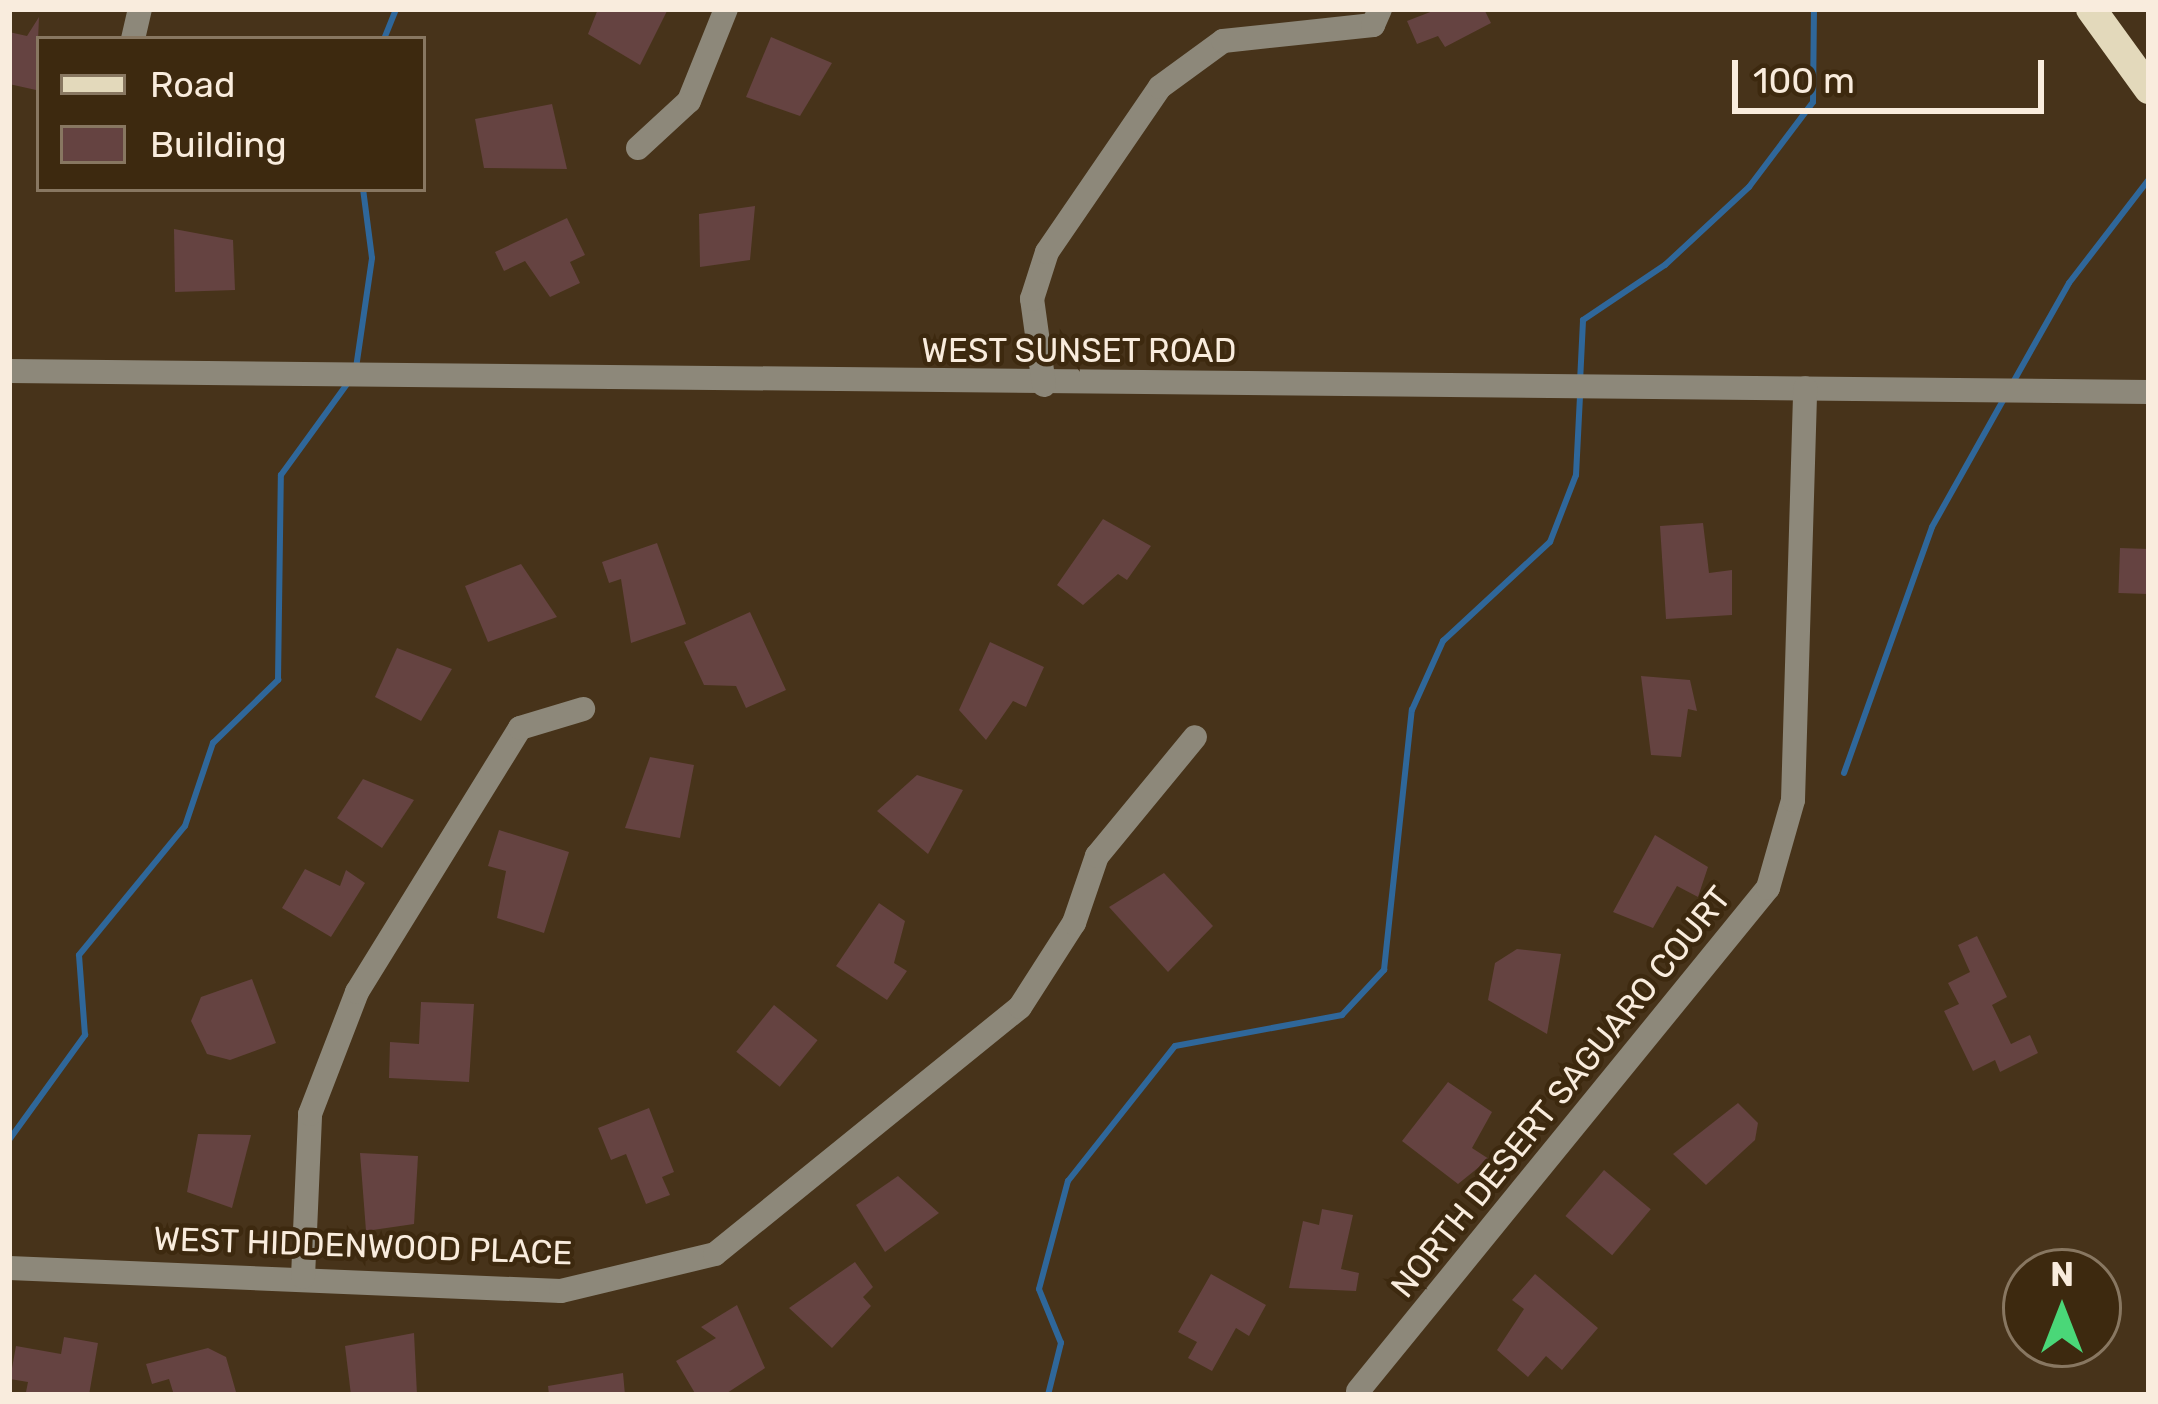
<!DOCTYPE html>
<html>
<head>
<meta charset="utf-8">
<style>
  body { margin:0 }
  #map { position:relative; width:2158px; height:1404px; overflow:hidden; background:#47331a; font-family:Rubik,sans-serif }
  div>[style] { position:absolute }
  .stream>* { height:6px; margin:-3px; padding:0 3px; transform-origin:3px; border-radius:3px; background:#2f679a }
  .building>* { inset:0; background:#654341; transform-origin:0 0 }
  .minor>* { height:24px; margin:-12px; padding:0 12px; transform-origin:12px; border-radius:12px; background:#8d887a }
  .major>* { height:30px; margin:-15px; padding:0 15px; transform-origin:15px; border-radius:15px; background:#e3d9bb }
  span { translate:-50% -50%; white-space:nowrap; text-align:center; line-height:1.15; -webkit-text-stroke:9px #3d290f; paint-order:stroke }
  .street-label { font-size:33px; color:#f9ecdd }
  .frame { position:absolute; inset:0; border:12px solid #f9ecdd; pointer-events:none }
  .legend { position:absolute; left:36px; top:36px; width:390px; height:156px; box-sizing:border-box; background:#3d290f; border:3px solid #887761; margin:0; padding:15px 21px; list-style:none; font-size:36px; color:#f9ecdd }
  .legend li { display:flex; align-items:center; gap:24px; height:60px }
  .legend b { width:60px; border:3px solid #887761 }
  .north { position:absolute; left:2002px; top:1248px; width:120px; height:120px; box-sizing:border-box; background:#3d290f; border:3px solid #887761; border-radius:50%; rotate:0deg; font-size:33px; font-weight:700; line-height:48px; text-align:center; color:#f9ecdd }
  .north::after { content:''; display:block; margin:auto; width:42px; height:54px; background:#4ad778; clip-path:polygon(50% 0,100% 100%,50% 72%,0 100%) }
  .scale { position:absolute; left:1732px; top:60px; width:312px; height:54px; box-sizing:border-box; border:6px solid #f9ecdd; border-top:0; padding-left:15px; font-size:36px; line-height:42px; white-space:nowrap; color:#f9ecdd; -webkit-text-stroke:9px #3d290f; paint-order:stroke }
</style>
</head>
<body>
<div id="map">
  <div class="stream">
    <div style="left:384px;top:39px;width:32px;rotate:-68deg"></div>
    <div style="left:356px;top:368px;width:111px;rotate:-81.7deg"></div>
    <div style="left:372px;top:258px;width:70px;rotate:-97.4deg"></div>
    <div style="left:1580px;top:382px;width:62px;rotate:-87.2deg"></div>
    <div style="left:1583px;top:320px;width:99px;rotate:-33.9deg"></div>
    <div style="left:1665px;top:265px;width:115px;rotate:-42.9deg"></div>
    <div style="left:1749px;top:187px;width:106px;rotate:-53deg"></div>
    <div style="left:1813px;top:102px;width:93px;rotate:-89.4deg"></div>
    <div style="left:2011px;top:386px;width:118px;rotate:-60.6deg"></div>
    <div style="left:2069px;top:283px;width:131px;rotate:-52.4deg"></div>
    <div style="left:1844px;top:773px;width:261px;rotate:-70.3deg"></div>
    <div style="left:1932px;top:527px;width:149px;rotate:-60.7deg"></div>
    <div style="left:9px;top:1140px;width:130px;rotate:-54.1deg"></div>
    <div style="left:85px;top:1035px;width:80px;rotate:-94.3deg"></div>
    <div style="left:79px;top:955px;width:167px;rotate:-50.6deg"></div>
    <div style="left:185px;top:826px;width:88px;rotate:-71.4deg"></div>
    <div style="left:213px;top:743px;width:91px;rotate:-44.1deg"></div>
    <div style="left:278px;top:680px;width:205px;rotate:-89.2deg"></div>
    <div style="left:281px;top:475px;width:117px;rotate:-54deg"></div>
    <div style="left:1048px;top:1395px;width:54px;rotate:-76deg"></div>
    <div style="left:1061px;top:1343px;width:58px;rotate:-112.2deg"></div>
    <div style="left:1039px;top:1289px;width:112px;rotate:-75deg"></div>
    <div style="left:1068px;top:1181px;width:172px;rotate:-51.6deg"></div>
    <div style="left:1175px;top:1046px;width:170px;rotate:-10.5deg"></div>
    <div style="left:1342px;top:1015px;width:62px;rotate:-47deg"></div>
    <div style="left:1384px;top:970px;width:262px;rotate:-83.9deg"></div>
    <div style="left:1412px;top:710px;width:76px;rotate:-65.8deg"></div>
    <div style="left:1443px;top:641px;width:146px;rotate:-42.8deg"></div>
    <div style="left:1550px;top:542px;width:72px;rotate:-68.8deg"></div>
    <div style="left:1576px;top:475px;width:80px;rotate:-87.1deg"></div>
  </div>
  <div class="building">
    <div style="clip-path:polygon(598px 9px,668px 9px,640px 65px,588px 34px)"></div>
    <div style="clip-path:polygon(1438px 9px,1484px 9px,1491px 23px,1445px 47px,1438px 36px,1417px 44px,1407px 21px)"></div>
    <div style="clip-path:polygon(39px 17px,36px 90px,9px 84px,9px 32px,27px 36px)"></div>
    <div style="clip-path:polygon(771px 37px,832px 63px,800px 116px,746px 97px)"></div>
    <div style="clip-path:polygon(552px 104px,567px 169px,484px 168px,475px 119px)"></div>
    <div style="clip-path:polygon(755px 206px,750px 260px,700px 267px,699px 214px)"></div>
    <div style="clip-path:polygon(567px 218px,585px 255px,570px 262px,580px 283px,550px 297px,525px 261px,504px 271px,495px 252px)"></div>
    <div style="clip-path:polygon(174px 229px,233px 240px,235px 290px,175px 292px)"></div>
    <div style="clip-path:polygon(1103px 519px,1151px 546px,1127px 580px,1118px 574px,1083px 605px,1057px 585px)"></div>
    <div style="clip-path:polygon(1703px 523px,1709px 573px,1732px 570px,1732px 615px,1666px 619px,1660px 526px)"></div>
    <div style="clip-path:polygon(657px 543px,686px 624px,631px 643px,621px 579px,609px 583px,602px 562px)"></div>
    <div style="left:2120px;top:548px;width:29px;height:45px;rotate:2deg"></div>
    <div style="clip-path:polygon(521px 564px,557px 617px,488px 642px,465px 586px)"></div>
    <div style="clip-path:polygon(750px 612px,786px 690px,746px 708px,736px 686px,704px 685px,684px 642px)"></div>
    <div style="clip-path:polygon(990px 642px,1044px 667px,1026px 707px,1013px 701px,986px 740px,959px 710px)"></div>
    <div style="clip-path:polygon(397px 648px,452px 669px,421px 721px,375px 697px)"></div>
    <div style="clip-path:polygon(1641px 676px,1690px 680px,1697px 711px,1688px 709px,1681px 757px,1651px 755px)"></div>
    <div style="clip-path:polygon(650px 757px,694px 765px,680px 838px,625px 828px)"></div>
    <div style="clip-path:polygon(917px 775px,963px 790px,928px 854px,877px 811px)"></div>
    <div style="clip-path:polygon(363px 779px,414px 800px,382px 848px,337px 818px)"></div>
    <div style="clip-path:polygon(499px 830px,569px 852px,544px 933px,497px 918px,506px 871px,488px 866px)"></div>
    <div style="clip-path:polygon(1655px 835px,1708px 867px,1698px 897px,1677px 886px,1653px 928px,1613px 912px)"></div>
    <div style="clip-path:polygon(305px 869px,340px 886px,346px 870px,365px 883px,331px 937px,282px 908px)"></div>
    <div style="clip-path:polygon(1164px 873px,1213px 926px,1168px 972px,1109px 907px)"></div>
    <div style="clip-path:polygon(879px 903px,905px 921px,894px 963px,907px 971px,887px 1000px,836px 966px)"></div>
    <div style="clip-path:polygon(1977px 936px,2007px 997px,1992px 1005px,2011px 1044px,2030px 1035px,2038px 1053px,2000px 1072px,1995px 1060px,1973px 1071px,1944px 1011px,1959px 1004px,1948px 983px,1970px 972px,1958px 945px)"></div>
    <div style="clip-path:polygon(1517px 949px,1561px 954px,1547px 1034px,1488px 1000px,1495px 963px)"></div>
    <div style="clip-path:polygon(252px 979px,276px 1043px,230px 1060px,207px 1054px,191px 1021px,201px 997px)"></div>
    <div style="clip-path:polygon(421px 1002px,474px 1004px,469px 1082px,389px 1078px,390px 1042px,419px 1044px)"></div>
    <div style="left:774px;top:1005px;width:56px;height:60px;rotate:39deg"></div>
    <div style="clip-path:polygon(1448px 1082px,1492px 1112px,1472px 1148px,1489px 1159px,1458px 1184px,1402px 1141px)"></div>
    <div style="clip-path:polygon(1738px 1103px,1758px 1123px,1755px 1140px,1706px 1185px,1673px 1154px)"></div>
    <div style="clip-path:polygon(649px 1108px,674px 1172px,662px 1177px,670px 1195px,646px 1204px,626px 1154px,611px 1160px,598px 1128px)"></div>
    <div style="clip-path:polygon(198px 1134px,251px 1135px,232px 1208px,187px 1192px)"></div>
    <div style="clip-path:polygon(360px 1153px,418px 1156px,414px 1224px,366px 1231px)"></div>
    <div style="left:1604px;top:1170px;width:61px;height:60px;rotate:40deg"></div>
    <div style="clip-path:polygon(898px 1176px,939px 1213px,885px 1252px,856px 1205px)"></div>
    <div style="clip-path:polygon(1322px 1209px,1353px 1215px,1341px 1269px,1359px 1273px,1356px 1291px,1289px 1288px,1303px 1221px,1319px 1225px)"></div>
    <div style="clip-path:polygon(855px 1262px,873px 1287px,863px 1297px,871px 1306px,832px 1348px,789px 1308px)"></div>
    <div style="clip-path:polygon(1211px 1274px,1266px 1305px,1249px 1336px,1236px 1328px,1212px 1371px,1188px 1358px,1197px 1342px,1178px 1332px)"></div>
    <div style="clip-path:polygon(1535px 1274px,1598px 1328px,1562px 1370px,1546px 1356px,1528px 1377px,1497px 1350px,1524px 1309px,1512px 1300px)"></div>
    <div style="clip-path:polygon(737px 1305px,765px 1368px,724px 1395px,696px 1395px,676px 1361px,716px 1338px,701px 1327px)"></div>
    <div style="clip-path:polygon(414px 1333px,417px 1395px,351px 1395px,345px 1346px)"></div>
    <div style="clip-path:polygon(64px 1337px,98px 1343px,89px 1395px,26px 1392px,28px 1382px,10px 1379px,16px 1346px,61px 1354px)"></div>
    <div style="clip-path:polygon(208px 1348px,226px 1357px,236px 1392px,174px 1395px,169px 1379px,152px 1384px,146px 1364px)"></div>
    <div style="clip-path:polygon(623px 1373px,625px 1395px,549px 1395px,548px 1386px)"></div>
  </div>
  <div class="minor">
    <div style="left:133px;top:39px;width:31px;rotate:-77deg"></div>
    <div style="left:638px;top:148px;width:69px;rotate:-42.7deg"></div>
    <div style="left:689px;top:101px;width:99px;rotate:-68.1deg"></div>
    <div style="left:9px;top:371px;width:2140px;rotate:0.56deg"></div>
    <div style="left:1044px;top:385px;width:87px;rotate:-97.9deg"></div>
    <div style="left:1032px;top:299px;width:49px;rotate:-72.3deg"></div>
    <div style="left:1047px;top:252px;width:200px;rotate:-55.6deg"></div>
    <div style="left:1160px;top:87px;width:78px;rotate:-36.1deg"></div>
    <div style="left:1223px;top:41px;width:151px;rotate:-6.1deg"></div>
    <div style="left:1373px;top:25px;width:17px;rotate:-66deg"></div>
    <div style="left:9px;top:1268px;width:552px;rotate:2.39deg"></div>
    <div style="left:561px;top:1291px;width:158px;rotate:-13.5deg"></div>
    <div style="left:715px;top:1254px;width:392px;rotate:-39deg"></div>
    <div style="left:1020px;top:1007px;width:100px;rotate:-57.3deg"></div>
    <div style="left:1074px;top:923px;width:71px;rotate:-71.1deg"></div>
    <div style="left:1097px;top:856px;width:154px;rotate:-50.5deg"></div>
    <div style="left:303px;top:1277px;width:163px;rotate:-87.5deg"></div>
    <div style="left:310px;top:1114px;width:131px;rotate:-68.9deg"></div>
    <div style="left:357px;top:992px;width:310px;rotate:-58.3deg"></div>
    <div style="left:520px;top:728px;width:66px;rotate:-16.8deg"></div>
    <div style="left:1358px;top:1391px;width:649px;rotate:-50.82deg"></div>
    <div style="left:1768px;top:888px;width:91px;rotate:-74.1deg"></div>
    <div style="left:1793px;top:800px;width:412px;rotate:-88.3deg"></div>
  </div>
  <div class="major">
    <div style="left:2091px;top:9px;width:99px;rotate:54.1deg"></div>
  </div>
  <div class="street-label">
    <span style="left:1079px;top:351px">WEST SUNSET ROAD</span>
    <span style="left:1561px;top:1092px;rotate:-51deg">NORTH DESERT SAGUARO COURT</span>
    <span style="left:363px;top:1246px;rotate:2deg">WEST HIDDENWOOD PLACE</span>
  </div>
  <div class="frame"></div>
  <ul class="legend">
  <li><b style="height:15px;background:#e3d9bb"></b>Road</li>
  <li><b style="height:33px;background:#654341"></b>Building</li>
  </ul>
  <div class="north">N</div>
  <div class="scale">100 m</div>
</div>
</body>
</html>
